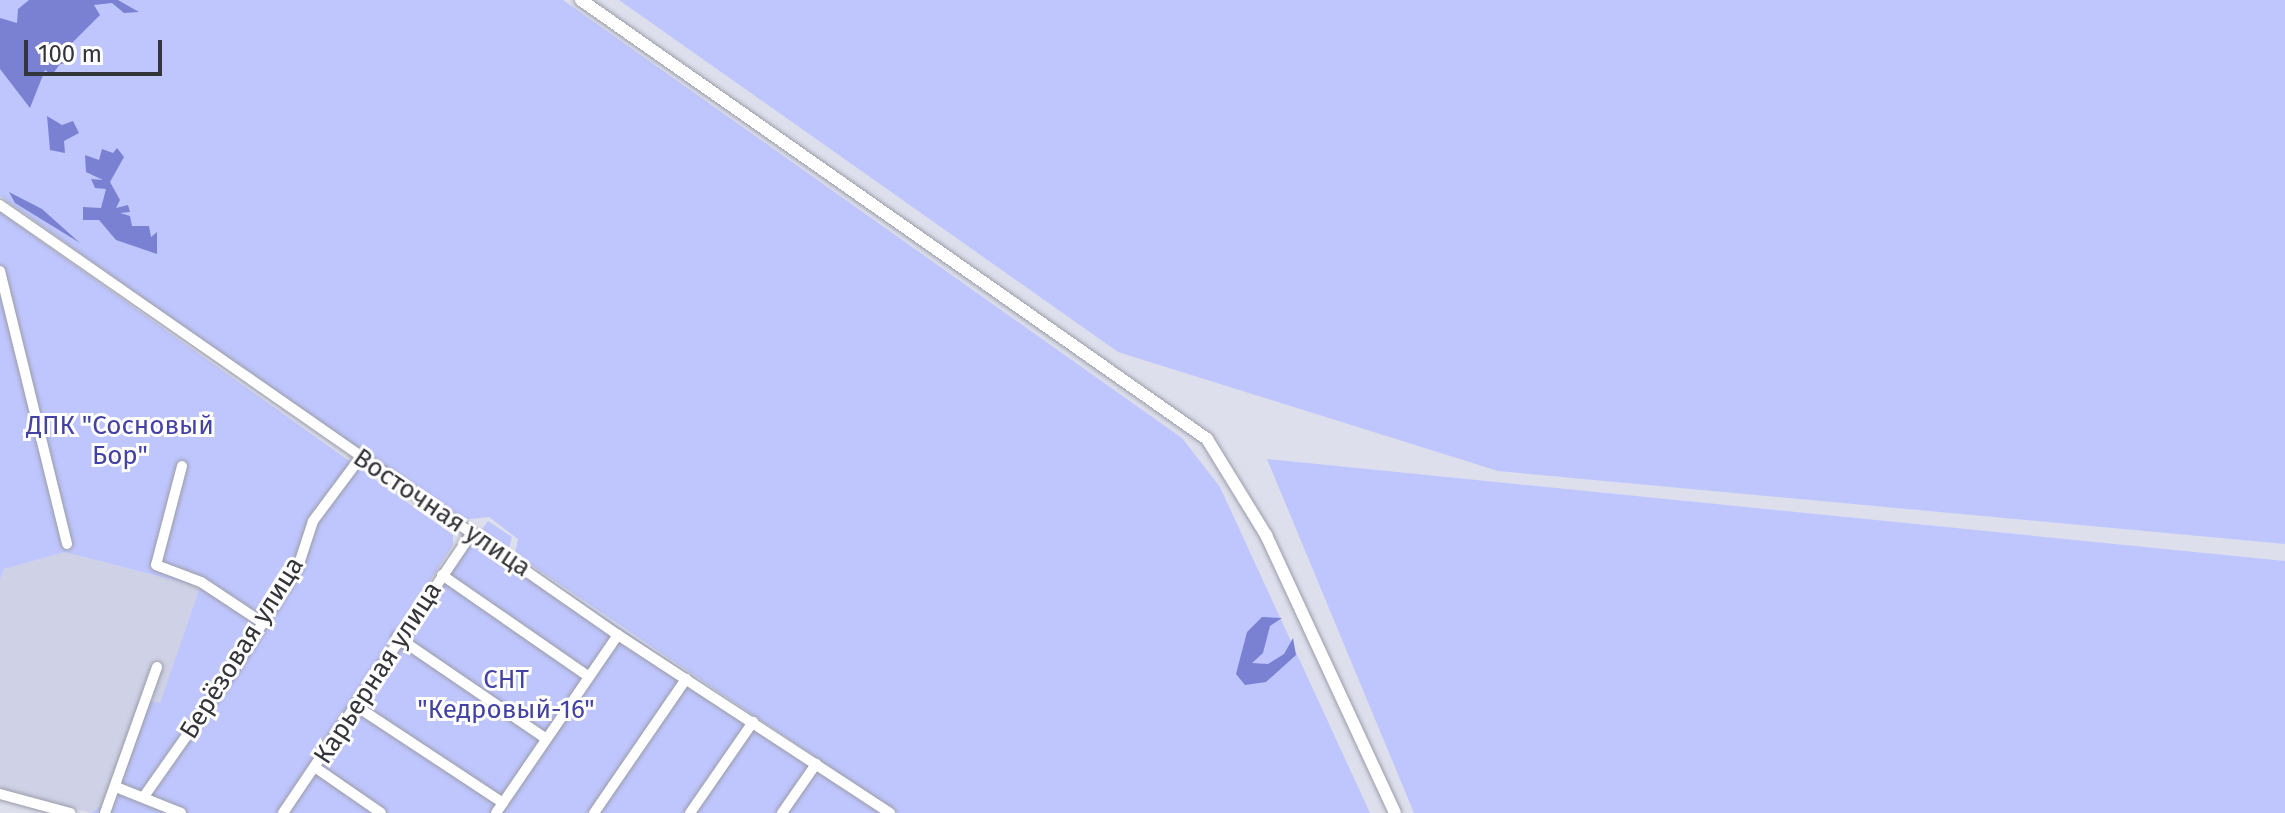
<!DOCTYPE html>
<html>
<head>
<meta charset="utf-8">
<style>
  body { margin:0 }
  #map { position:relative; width:2285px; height:813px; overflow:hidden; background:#dddfec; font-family:"Fira Sans",sans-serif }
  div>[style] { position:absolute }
  .built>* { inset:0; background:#cfd2e6 }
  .green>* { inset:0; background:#bfc6fd }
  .water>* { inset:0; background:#7a81d3 }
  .roads { filter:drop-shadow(0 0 2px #9a9ca8) drop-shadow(0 0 2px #9a9ca8) }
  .minor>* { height:10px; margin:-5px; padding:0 5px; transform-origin:5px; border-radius:5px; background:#fff }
  .tertiary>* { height:12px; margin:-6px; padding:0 6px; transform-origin:6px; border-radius:6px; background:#fff }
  span { translate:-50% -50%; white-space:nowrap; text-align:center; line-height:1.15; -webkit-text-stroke:6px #fff; paint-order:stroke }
  .park-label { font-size:26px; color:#4443a5 }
  .street-label { font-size:26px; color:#34353a }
  .scale { position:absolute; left:24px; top:40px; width:138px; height:36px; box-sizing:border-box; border:4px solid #34353a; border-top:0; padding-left:10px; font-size:24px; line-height:28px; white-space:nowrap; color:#34353a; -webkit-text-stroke:6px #fff; paint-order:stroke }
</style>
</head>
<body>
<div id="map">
  <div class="built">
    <div style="clip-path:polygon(65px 552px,200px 587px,160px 704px,140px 698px,106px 803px,91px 813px,0 789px,0 580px,4px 569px)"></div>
  </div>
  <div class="green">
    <div style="clip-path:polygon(0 0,563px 0,1182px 438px,1220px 487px,1370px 813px,898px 813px,515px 554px,518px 539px,489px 517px,462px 520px,373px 462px,0 196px)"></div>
    <div style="clip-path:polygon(619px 0,2285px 0,2285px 544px,1498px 471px,1118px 352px)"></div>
    <div style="clip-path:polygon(0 212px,453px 535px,453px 545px,307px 769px,317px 775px,392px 651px,488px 521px,512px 537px,508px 552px,895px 813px,91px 813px,106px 803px,139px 698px,160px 703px,200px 587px,65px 552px,4px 569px,0 580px)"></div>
    <div style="clip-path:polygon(1267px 459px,2285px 561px,2285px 813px,1414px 813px)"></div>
  </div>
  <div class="water">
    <div style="clip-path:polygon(29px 0,118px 0,139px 12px,124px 13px,112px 3px,94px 5px,100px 15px,68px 47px,73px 63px,60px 64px,52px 75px,45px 70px,30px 108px,0 69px,0 18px,17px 23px,18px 9px)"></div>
    <div style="clip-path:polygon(47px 116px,62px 125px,73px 121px,79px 133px,64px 141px,65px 153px,50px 150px)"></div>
    <div style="clip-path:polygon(117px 148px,124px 157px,110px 182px,120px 200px,116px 208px,128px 205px,130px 212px,120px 213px,130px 216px,132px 226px,149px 226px,151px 237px,157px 232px,157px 254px,116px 240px,99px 220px,83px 220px,83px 207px,101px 208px,106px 189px,95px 188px,91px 179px,103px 180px,86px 172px,85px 155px,99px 160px,102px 149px,113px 153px)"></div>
    <div style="clip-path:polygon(9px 192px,42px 209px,80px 243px,15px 203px)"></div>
    <div style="clip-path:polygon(1282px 618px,1270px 626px,1263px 653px,1252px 663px,1268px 664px,1284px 654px,1293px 638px,1296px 655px,1266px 682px,1245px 685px,1236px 674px,1247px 632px,1262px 617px)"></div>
  </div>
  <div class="roads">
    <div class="minor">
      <div style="left:0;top:205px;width:753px;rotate:34.83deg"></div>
      <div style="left:618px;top:635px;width:325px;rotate:33.2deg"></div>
      <div style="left:0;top:271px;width:281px;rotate:76.2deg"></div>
      <div style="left:182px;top:466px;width:102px;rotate:104.7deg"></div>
      <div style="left:156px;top:565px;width:48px;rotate:20.7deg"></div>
      <div style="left:201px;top:582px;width:74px;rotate:33.5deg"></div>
      <div style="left:442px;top:575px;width:178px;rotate:34.7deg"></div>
      <div style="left:397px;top:637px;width:179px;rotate:34.3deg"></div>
      <div style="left:356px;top:706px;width:176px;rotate:33.4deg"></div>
      <div style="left:316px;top:768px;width:79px;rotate:34.7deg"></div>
      <div style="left:116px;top:787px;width:70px;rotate:21.8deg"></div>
      <div style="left:0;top:794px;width:73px;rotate:15.2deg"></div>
      <div style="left:145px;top:795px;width:156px;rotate:-54.9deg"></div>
      <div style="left:235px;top:667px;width:118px;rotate:-57.8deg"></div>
      <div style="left:298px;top:567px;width:48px;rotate:-71.9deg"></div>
      <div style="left:313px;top:521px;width:79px;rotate:-53.3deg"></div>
      <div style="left:105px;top:813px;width:155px;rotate:-70.4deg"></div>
      <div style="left:283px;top:813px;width:338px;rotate:-56deg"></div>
      <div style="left:496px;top:813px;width:216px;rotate:-55.6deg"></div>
      <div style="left:594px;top:813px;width:163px;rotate:-55.5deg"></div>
      <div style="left:690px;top:813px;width:111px;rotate:-55.3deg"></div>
      <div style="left:782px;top:813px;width:60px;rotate:-55.2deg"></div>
    </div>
    <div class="tertiary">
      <div style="left:581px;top:0;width:765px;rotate:35.04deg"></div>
      <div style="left:1207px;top:439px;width:113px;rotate:58.4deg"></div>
      <div style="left:1266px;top:535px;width:306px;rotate:65.1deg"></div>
    </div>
  </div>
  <div class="park-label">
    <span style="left:120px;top:441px">ДПК "Сосновый<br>Бор"</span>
    <span style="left:506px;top:695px">СНТ<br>"Кедровый-16"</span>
  </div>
  <div class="street-label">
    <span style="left:442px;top:513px;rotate:34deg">Восточная улица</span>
    <span style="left:242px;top:648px;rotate:-58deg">Берёзовая улица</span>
    <span style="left:378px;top:673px;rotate:-57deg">Карьерная улица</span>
  </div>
  <div class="scale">100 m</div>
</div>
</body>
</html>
